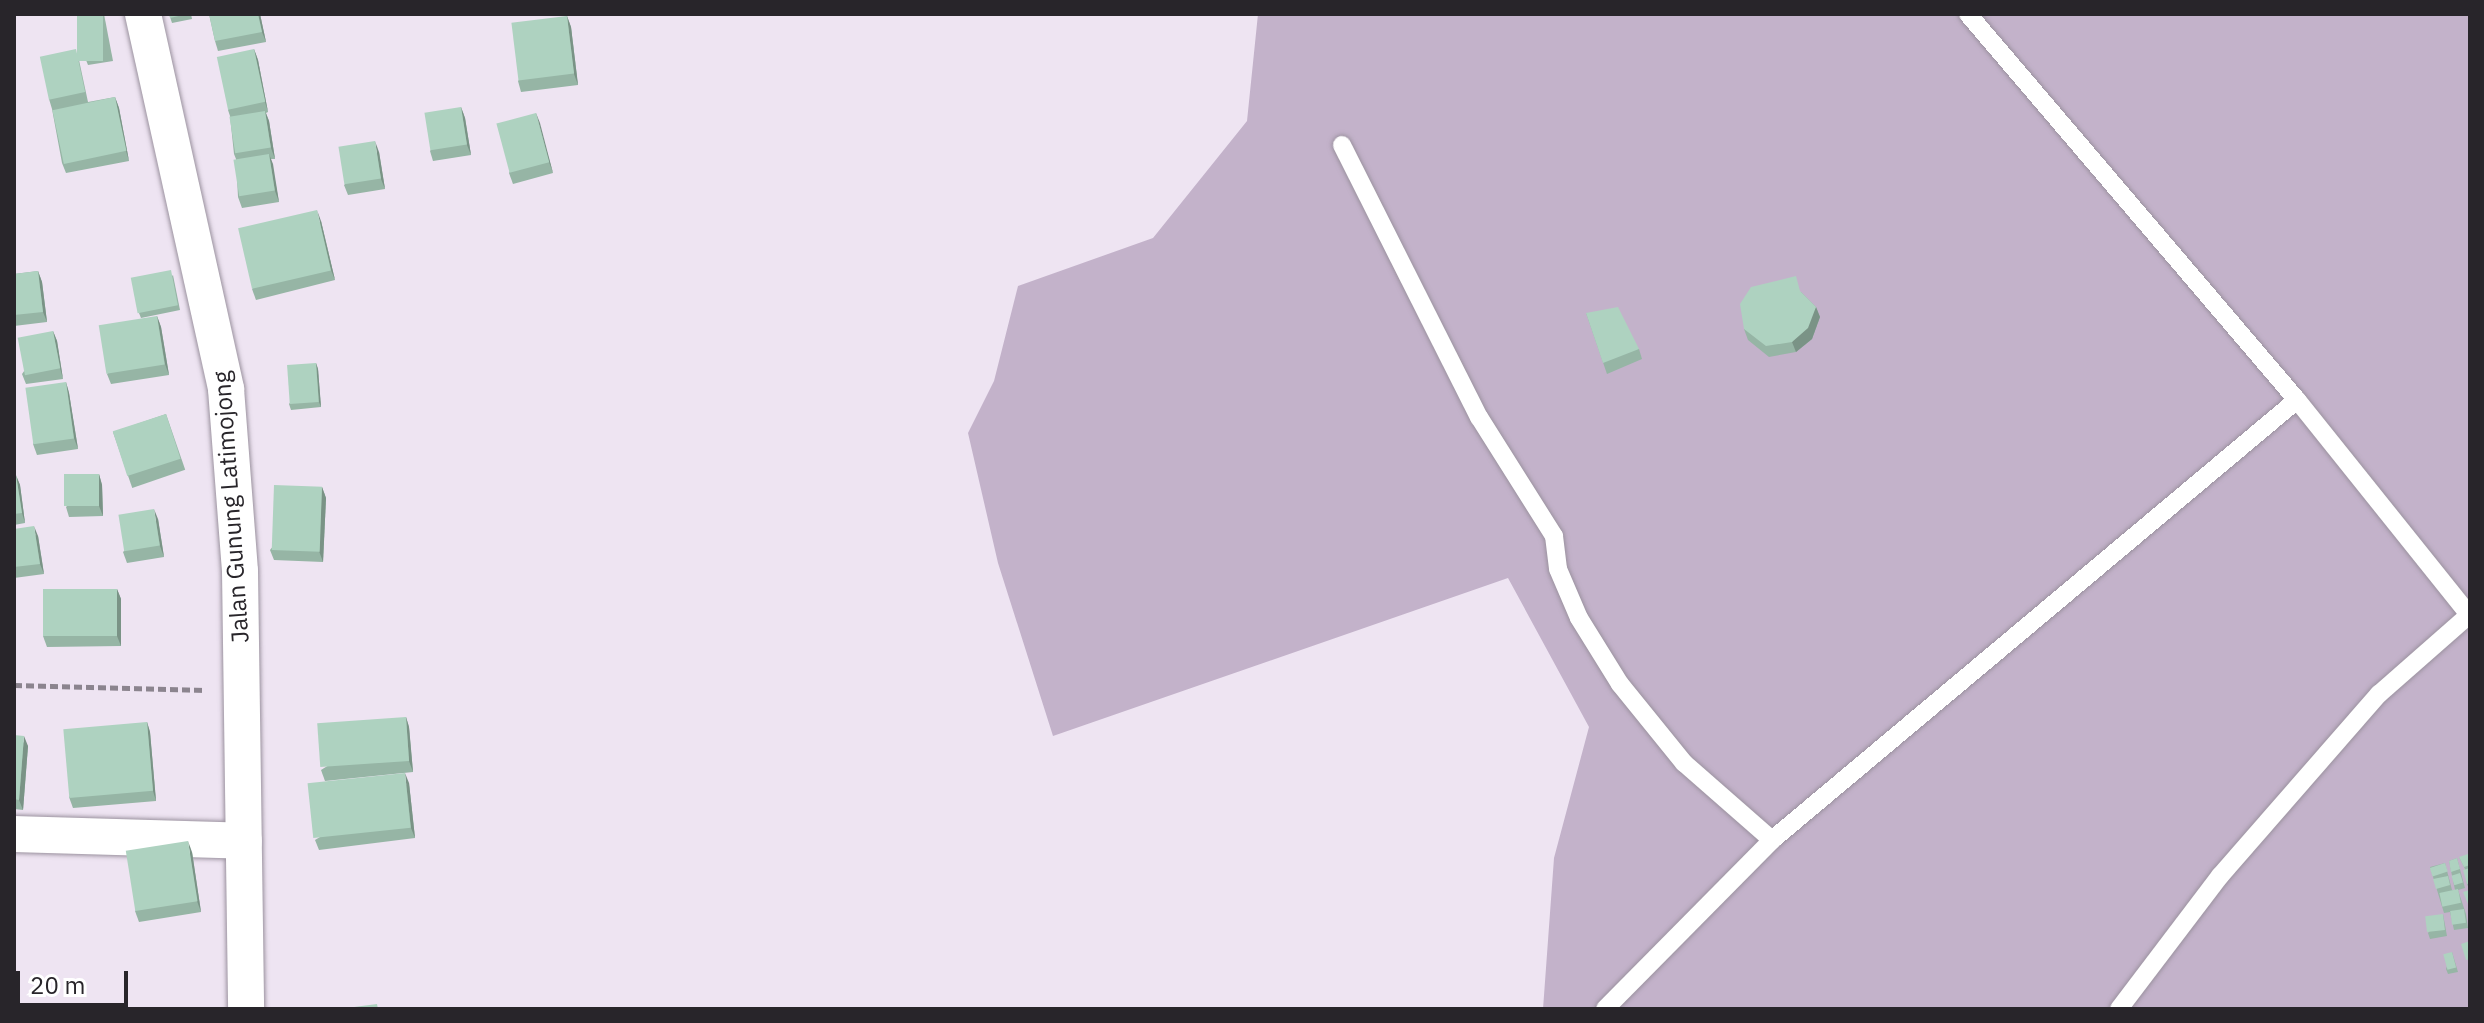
<!DOCTYPE html>
<html>
<head>
<meta charset="utf-8">
<style>
  body { margin:0 }
  #map { position:relative; width:2484px; height:1023px; overflow:hidden; background:#eee4f2; font-family:"IBM Plex Sans",sans-serif }
  div>[style] { position:absolute }
  .green>* { inset:0; background:#c3b2ca }
  .path>* { height:5px; margin-top:-2.5px; transform-origin:0; background:repeating-linear-gradient(90deg,#8b848e 0 8px,transparent 0 12px) }
  .roads { filter:drop-shadow(0 0 2px #9b929f) drop-shadow(0 0 2px #9b929f) }
  .service>* { height:18px; margin:-9px; padding:0 9px; transform-origin:9px; border-radius:9px; background:#fff }
  .minor>* { height:36px; margin:-18px; padding:0 18px; transform-origin:18px; border-radius:18px; background:#fff }
  .wall>* { inset:0; background:#96b5a5; transform-origin:0 0 }
  .shaded-wall>* { inset:0; background:#7a9386 }
  .building>* { inset:0; background:#aed2c0; transform-origin:0 0 }
  span { translate:-50% -50%; white-space:nowrap; text-align:center; line-height:1.15; -webkit-text-stroke:8px #fff; paint-order:stroke }
  .street-label { font-size:24px; color:#28252a }
  .frame { position:absolute; inset:0; border:16px solid #28252a; pointer-events:none }
  .scale { position:absolute; left:16px; top:971px; width:112px; height:36px; box-sizing:border-box; border:4px solid #28252a; border-top:0; padding-left:10px; font-size:24px; line-height:28px; white-space:nowrap; color:#28252a; -webkit-text-stroke:6px #fff; paint-order:stroke }
</style>
</head>
<body>
<div id="map">
  <div class="green">
    <div style="clip-path:polygon(1258px 14px,2470px 14px,2470px 1009px,1543px 1009px,1554px 858px,1589px 727px,1508px 578px,1053px 736px,998px 563px,968px 433px,994px 381px,1018px 286px,1153px 238px,1247px 121px)"></div>
  </div>
  <div class="path">
    <div style="left:14px;top:685px;width:192px;rotate:1.5deg"></div>
  </div>
  <div class="roads">
    <div class="service">
      <div style="left:1342px;top:145px;width:305px;rotate:63.3deg"></div>
      <div style="left:1479px;top:417px;width:141px;rotate:57.8deg"></div>
      <div style="left:1554px;top:536px;width:33px;rotate:83deg"></div>
      <div style="left:1558px;top:569px;width:53px;rotate:66.8deg"></div>
      <div style="left:1579px;top:618px;width:78px;rotate:58.2deg"></div>
      <div style="left:1620px;top:684px;width:102px;rotate:51deg"></div>
      <div style="left:1684px;top:763px;width:117px;rotate:41.2deg"></div>
      <div style="left:1772px;top:840px;width:685px;rotate:-39.97deg"></div>
      <div style="left:2297px;top:400px;width:507px;rotate:-130.44deg"></div>
      <div style="left:2297px;top:400px;width:277px;rotate:51.3deg"></div>
      <div style="left:1605px;top:1009px;width:238px;rotate:-45.3deg"></div>
      <div style="left:2119px;top:1009px;width:167px;rotate:-52.8deg"></div>
      <div style="left:2220px;top:876px;width:242px;rotate:-48.9deg"></div>
      <div style="left:2379px;top:694px;width:121px;rotate:-41.3deg"></div>
    </div>
    <div class="minor">
      <div style="left:143px;top:14px;width:384px;rotate:77.5deg"></div>
      <div style="left:226px;top:389px;width:183px;rotate:85.6deg"></div>
      <div style="left:240px;top:571px;width:438px;rotate:89.2deg"></div>
      <div style="left:14px;top:834px;width:230px;rotate:1.7deg"></div>
    </div>
  </div>
  <div class="wall">
    <div style="clip-path:polygon(104px 14px,113px 61px,88px 65px,86px 60px)"></div>
    <div style="clip-path:polygon(169px 14px,191px 14px,192px 19px,172px 23px)"></div>
    <div style="clip-path:polygon(209px 14px,260px 14px,266px 42px,218px 51px,215px 41px)"></div>
    <div style="clip-path:polygon(567px 16px,571px 27px,578px 85px,521px 92px,518px 81px)"></div>
    <div style="clip-path:polygon(254px 49px,258px 60px,268px 112px,266px 113px,269px 121px,275px 159px,271px 159px,279px 202px,242px 208px,238px 197px,236px 159px,234px 154px,230px 116px,228px 110px)"></div>
    <div style="clip-path:polygon(79px 60px,88px 102px,115px 97px,119px 108px,129px 161px,66px 173px,62px 163px,52px 109px,49px 99px)"></div>
    <div style="clip-path:polygon(461px 107px,465px 118px,471px 155px,433px 161px,430px 151px)"></div>
    <div style="clip-path:polygon(536px 113px,553px 173px,513px 184px,509px 173px)"></div>
    <div style="clip-path:polygon(379px 152px,385px 189px,348px 195px,344px 185px)"></div>
    <div style="clip-path:polygon(321px 221px,335px 280px,256px 300px,252px 289px)"></div>
    <div style="clip-path:polygon(38px 271px,42px 282px,47px 322px,14px 326px,14px 274px)"></div>
    <div style="clip-path:polygon(173px 275px,180px 310px,141px 318px,139px 313px)"></div>
    <div style="clip-path:polygon(1801px 292px,1816px 307px,1820px 317px,1812px 339px,1796px 352px,1769px 357px,1748px 340px,1744px 329px)"></div>
    <div style="clip-path:polygon(1586px 313px,1639px 349px,1642px 359px,1607px 374px)"></div>
    <div style="clip-path:polygon(157px 316px,161px 327px,169px 375px,111px 384px,107px 374px)"></div>
    <div style="clip-path:polygon(53px 331px,57px 341px,63px 379px,26px 384px,22px 374px)"></div>
    <div style="clip-path:polygon(316px 363px,318px 369px,321px 407px,291px 410px,289px 404px)"></div>
    <div style="clip-path:polygon(66px 382px,69px 393px,78px 449px,37px 455px,33px 444px)"></div>
    <div style="left:166px;top:414px;width:59px;height:56px;rotate:71deg"></div>
    <div style="clip-path:polygon(14px 460px,16px 476px,20px 485px,25px 523px,14px 525px)"></div>
    <div style="clip-path:polygon(99px 474px,102px 485px,103px 516px,69px 517px,66px 507px)"></div>
    <div style="clip-path:polygon(322px 487px,326px 498px,323px 562px,274px 560px,270px 550px)"></div>
    <div style="clip-path:polygon(158px 519px,164px 557px,127px 563px,123px 552px)"></div>
    <div style="clip-path:polygon(14px 529px,38px 536px,44px 574px,14px 578px)"></div>
    <div style="clip-path:polygon(117px 589px,121px 599px,121px 646px,47px 647px,43px 636px)"></div>
    <div style="clip-path:polygon(406px 717px,409px 727px,413px 772px,325px 781px,321px 770px)"></div>
    <div style="clip-path:polygon(147px 722px,150px 732px,156px 801px,73px 808px,69px 797px)"></div>
    <div style="clip-path:polygon(14px 735px,28px 746px,23px 810px,14px 809px)"></div>
    <div style="clip-path:polygon(409px 783px,415px 838px,319px 850px,315px 840px)"></div>
    <div style="clip-path:polygon(192px 852px,201px 912px,139px 922px,135px 911px)"></div>
    <div style="clip-path:polygon(2459px 857px,2470px 860px,2470px 889px,2469px 889px,2467px 884px,2465px 869px)"></div>
    <div style="clip-path:polygon(2457px 858px,2465px 888px,2458px 890px,2466px 914px,2468px 928px,2454px 930px,2450px 912px,2444px 913px,2430px 867px,2445px 863px,2452px 890px,2455px 890px,2449px 861px)"></div>
    <div style="clip-path:polygon(2443px 914px,2447px 936px,2430px 939px,2428px 933px)"></div>
    <div style="clip-path:polygon(2452px 952px,2458px 972px,2448px 974px,2446px 969px)"></div>
  </div>
  <div class="shaded-wall">
    <div style="clip-path:polygon(258px 14px,260px 14px,266px 42px,262px 32px)"></div>
    <div style="clip-path:polygon(567px 16px,571px 27px,578px 85px,574px 74px)"></div>
    <div style="clip-path:polygon(254px 49px,258px 60px,268px 112px,265px 102px)"></div>
    <div style="clip-path:polygon(115px 97px,119px 108px,129px 161px,126px 151px)"></div>
    <div style="clip-path:polygon(461px 107px,465px 118px,471px 155px,467px 145px)"></div>
    <div style="clip-path:polygon(265px 111px,269px 121px,275px 159px,271px 148px)"></div>
    <div style="clip-path:polygon(536px 113px,540px 123px,553px 173px,549px 162px)"></div>
    <div style="clip-path:polygon(375px 141px,379px 152px,385px 189px,381px 179px)"></div>
    <div style="clip-path:polygon(269px 154px,273px 164px,279px 202px,275px 191px)"></div>
    <div style="clip-path:polygon(317px 210px,321px 221px,335px 280px,331px 270px)"></div>
    <div style="clip-path:polygon(38px 271px,42px 282px,47px 322px,43px 312px)"></div>
    <div style="clip-path:polygon(1816px 307px,1820px 317px,1812px 339px,1796px 352px,1792px 342px)"></div>
    <div style="clip-path:polygon(157px 316px,161px 327px,169px 375px,165px 364px)"></div>
    <div style="clip-path:polygon(53px 331px,57px 341px,63px 379px,60px 368px)"></div>
    <div style="clip-path:polygon(316px 363px,318px 369px,321px 407px,319px 402px)"></div>
    <div style="clip-path:polygon(66px 382px,69px 393px,78px 449px,74px 438px)"></div>
    <div style="clip-path:polygon(99px 474px,102px 485px,103px 516px,99px 506px)"></div>
    <div style="clip-path:polygon(16px 475px,20px 485px,25px 523px,22px 513px)"></div>
    <div style="clip-path:polygon(322px 487px,326px 498px,323px 562px,319px 551px)"></div>
    <div style="clip-path:polygon(154px 509px,158px 519px,164px 557px,160px 546px)"></div>
    <div style="clip-path:polygon(34px 526px,38px 536px,44px 574px,40px 564px)"></div>
    <div style="clip-path:polygon(117px 589px,121px 599px,121px 646px,117px 636px)"></div>
    <div style="clip-path:polygon(406px 717px,409px 727px,413px 772px,409px 761px)"></div>
    <div style="clip-path:polygon(147px 722px,150px 732px,156px 801px,153px 791px)"></div>
    <div style="clip-path:polygon(24px 736px,28px 746px,23px 810px,19px 800px)"></div>
    <div style="clip-path:polygon(405px 773px,409px 783px,415px 838px,411px 828px)"></div>
    <div style="clip-path:polygon(188px 841px,192px 852px,201px 912px,197px 901px)"></div>
  </div>
  <div class="building">
    <div style="left:77px;top:14px;width:26px;height:47px"></div>
    <div style="clip-path:polygon(169px 14px,187px 14px,170px 18px)"></div>
    <div style="clip-path:polygon(209px 14px,258px 14px,262px 32px,215px 41px)"></div>
    <div style="left:567px;top:16px;width:58px;height:56px;rotate:83deg"></div>
    <div style="left:76px;top:49px;width:44px;height:37px;rotate:78deg"></div>
    <div style="left:254px;top:49px;width:54px;height:38px;rotate:78deg"></div>
    <div style="left:115px;top:97px;width:55px;height:64px;rotate:78deg"></div>
    <div style="left:461px;top:107px;width:38px;height:37px;rotate:81deg"></div>
    <div style="left:265px;top:111px;width:37px;height:36px;rotate:81deg"></div>
    <div style="left:536px;top:113px;width:51px;height:41px;rotate:75deg"></div>
    <div style="left:375px;top:141px;width:38px;height:37px;rotate:81deg"></div>
    <div style="left:269px;top:154px;width:37px;height:36px;rotate:81deg"></div>
    <div style="left:317px;top:210px;width:62px;height:81px;rotate:77deg"></div>
    <div style="left:171px;top:270px;width:36px;height:41px;rotate:79deg"></div>
    <div style="clip-path:polygon(38px 271px,43px 312px,14px 315px,14px 274px)"></div>
    <div style="clip-path:polygon(1796px 276px,1800px 291px,1816px 307px,1808px 328px,1792px 342px,1766px 346px,1744px 329px,1740px 304px,1751px 287px)"></div>
    <div style="clip-path:polygon(1618px 307px,1639px 349px,1603px 363px,1586px 313px)"></div>
    <div style="left:157px;top:316px;width:49px;height:59px;rotate:81deg"></div>
    <div style="left:53px;top:331px;width:38px;height:36px;rotate:79deg"></div>
    <div style="left:316px;top:363px;width:39px;height:29px;rotate:86deg"></div>
    <div style="left:66px;top:382px;width:57px;height:41px;rotate:82deg"></div>
    <div style="left:166px;top:414px;width:47px;height:56px;rotate:72deg"></div>
    <div style="left:99px;top:474px;width:32px;height:35px;rotate:90deg"></div>
    <div style="clip-path:polygon(14px 475px,16px 475px,22px 513px,14px 514px)"></div>
    <div style="left:274px;top:485px;width:48px;height:65px;rotate:2deg"></div>
    <div style="left:154px;top:509px;width:37px;height:36px;rotate:81deg"></div>
    <div style="clip-path:polygon(34px 526px,40px 564px,14px 567px,14px 529px)"></div>
    <div style="left:43px;top:589px;width:74px;height:47px"></div>
    <div style="left:406px;top:717px;width:44px;height:89px;rotate:86deg"></div>
    <div style="left:147px;top:722px;width:69px;height:84px;rotate:85deg"></div>
    <div style="clip-path:polygon(14px 735px,24px 736px,19px 800px,14px 799px)"></div>
    <div style="left:405px;top:773px;width:55px;height:98px;rotate:84deg"></div>
    <div style="left:188px;top:841px;width:61px;height:63px;rotate:81deg"></div>
    <div style="clip-path:polygon(2468px 854px,2470px 860px,2470px 865px,2464px 867px,2459px 857px)"></div>
    <div style="clip-path:polygon(2457px 858px,2460px 869px,2451px 872px,2449px 861px)"></div>
    <div style="left:2445px;top:863px;width:9px;height:16px;rotate:72deg"></div>
    <div style="clip-path:polygon(2470px 868px,2470px 883px,2467px 884px,2463px 870px)"></div>
    <div style="left:2460px;top:873px;width:10px;height:9px;rotate:73deg"></div>
    <div style="clip-path:polygon(2448px 876px,2450px 885px,2436px 889px,2433px 879px)"></div>
    <div style="left:2458px;top:889px;width:14px;height:19px;rotate:78deg"></div>
    <div style="clip-path:polygon(2470px 890px,2470px 903px,2468px 904px,2463px 892px)"></div>
    <div style="left:2464px;top:909px;width:14px;height:14px;rotate:82deg"></div>
    <div style="left:2443px;top:914px;width:16px;height:18px;rotate:83deg"></div>
    <div style="clip-path:polygon(2470px 941px,2470px 959px,2466px 960px,2461px 944px)"></div>
    <div style="left:2452px;top:952px;width:16px;height:9px;rotate:75deg"></div>
    <div style="clip-path:polygon(377px 1004px,378px 1009px,339px 1009px)"></div>
  </div>
  <div class="street-label">
    <span style="left:231px;top:507px;rotate:-94deg">Jalan Gunung Latimojong</span>
  </div>
  <div class="frame"></div>
  <div class="scale">20 m</div>
</div>
</body>
</html>
